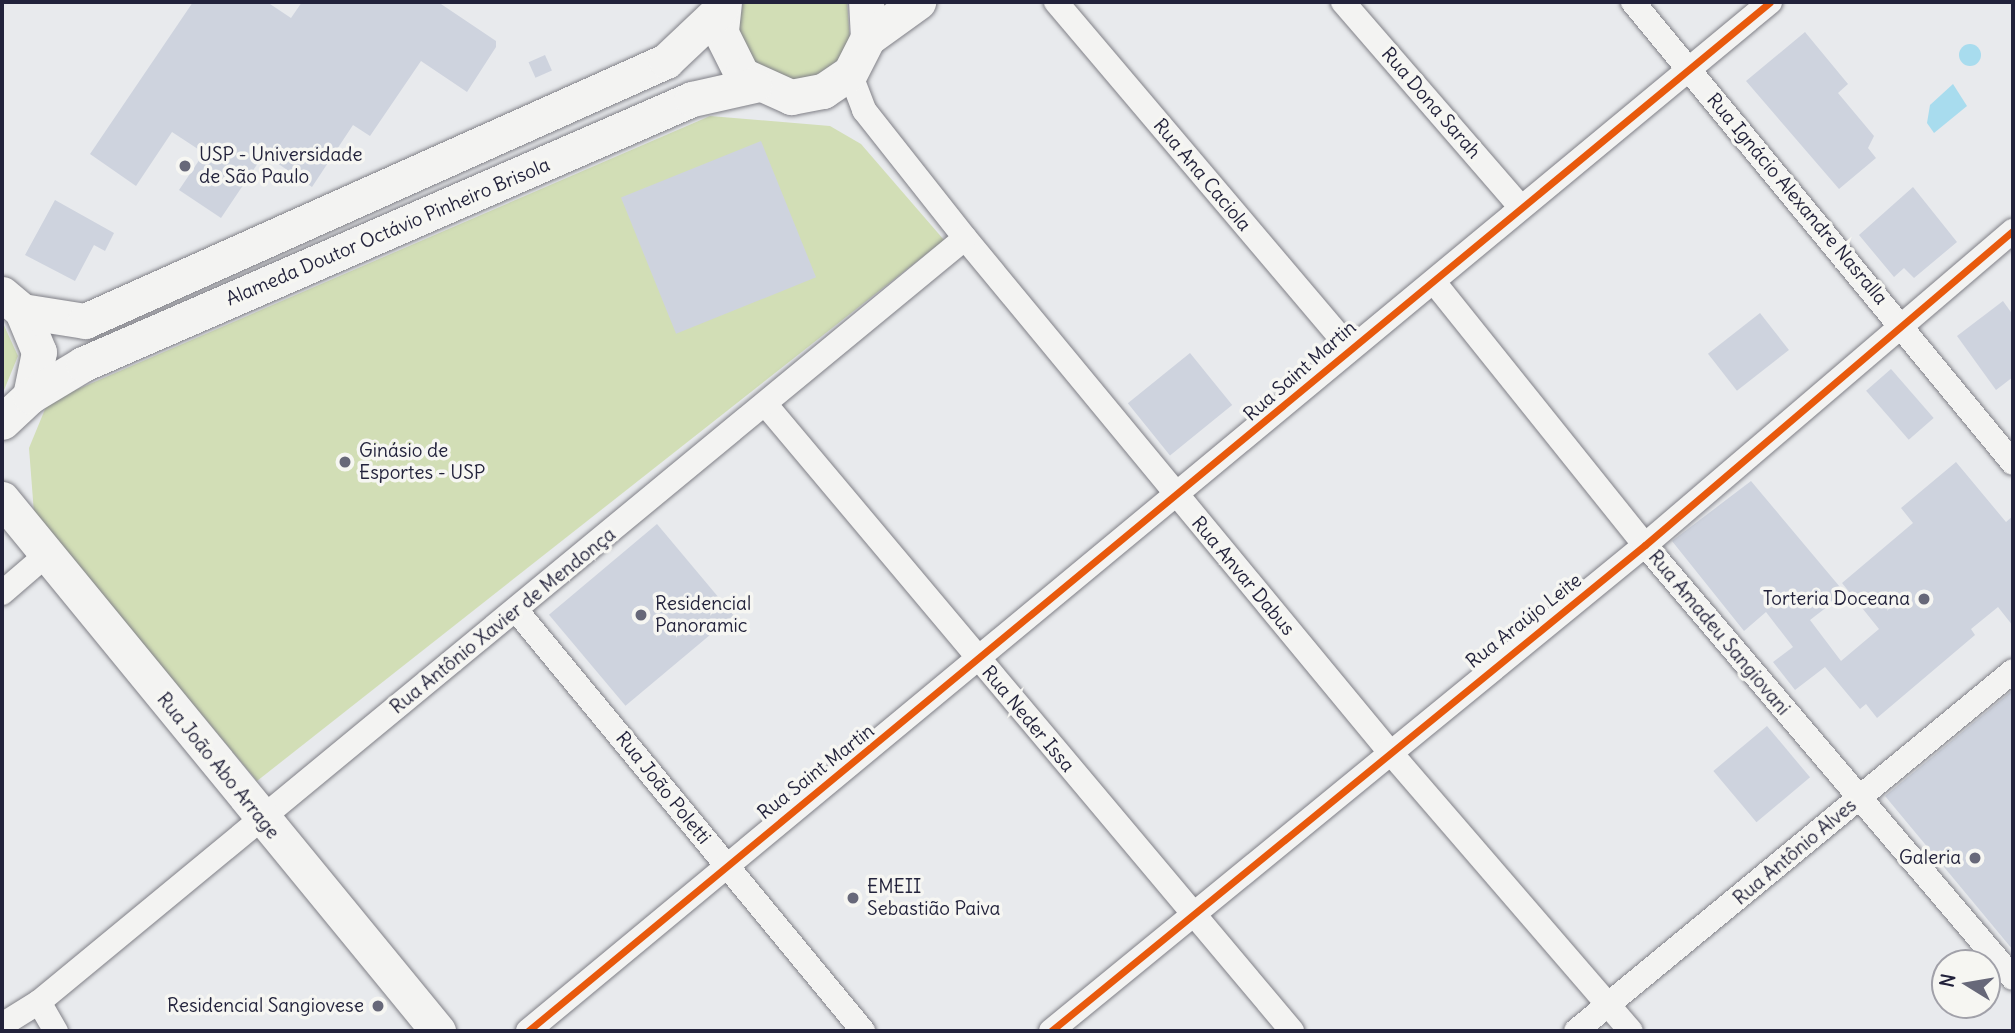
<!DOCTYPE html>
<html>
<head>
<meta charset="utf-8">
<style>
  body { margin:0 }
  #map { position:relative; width:2015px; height:1033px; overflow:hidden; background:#e8eaed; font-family:Delius,sans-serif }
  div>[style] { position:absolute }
  .green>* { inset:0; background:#d2deb6 }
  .water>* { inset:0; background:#a8dcee }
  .round { border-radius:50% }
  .building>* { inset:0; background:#ced3de; transform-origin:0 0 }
  .roads { filter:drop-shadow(0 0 2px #808087) drop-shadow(0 0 2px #808087) }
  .street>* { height:24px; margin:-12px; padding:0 12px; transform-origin:12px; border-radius:12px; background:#f3f3f2 }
  .secondary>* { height:35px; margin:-17.5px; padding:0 17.5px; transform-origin:17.5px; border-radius:17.5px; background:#f3f3f2 }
  .cycleway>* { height:7px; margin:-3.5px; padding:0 3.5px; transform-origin:3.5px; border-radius:3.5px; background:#e8590c }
  .dots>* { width:19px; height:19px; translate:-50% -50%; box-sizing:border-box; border:4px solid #f6f6f2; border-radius:50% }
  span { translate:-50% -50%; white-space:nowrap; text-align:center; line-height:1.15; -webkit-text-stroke:7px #f6f6f2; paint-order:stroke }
  .street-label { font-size:19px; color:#22223b }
  .poi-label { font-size:19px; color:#22223b }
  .left { translate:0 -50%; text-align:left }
  .right { translate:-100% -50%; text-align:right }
  .frame { position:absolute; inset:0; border:4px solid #22223b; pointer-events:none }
  .north { position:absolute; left:1931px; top:949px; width:70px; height:70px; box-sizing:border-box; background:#f6f6f2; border:2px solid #a1a1a9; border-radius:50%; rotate:281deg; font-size:19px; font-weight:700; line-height:28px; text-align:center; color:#22223b }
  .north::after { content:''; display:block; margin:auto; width:24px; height:32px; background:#676879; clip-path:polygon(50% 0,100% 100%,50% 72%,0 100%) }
</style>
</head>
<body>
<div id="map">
  <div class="green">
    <div style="clip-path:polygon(743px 2px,847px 2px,850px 41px,841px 58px,811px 79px,792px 82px,756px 67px,738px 33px)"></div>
    <div style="clip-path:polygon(710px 116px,830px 126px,861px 144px,944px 240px,257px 781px,34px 513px,29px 448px,48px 402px)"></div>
    <div style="clip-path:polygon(2px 321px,18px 356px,2px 395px)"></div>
  </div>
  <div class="water">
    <div class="round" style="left:1959px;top:44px;width:22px;height:22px"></div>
    <div style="clip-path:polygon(1953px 84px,1967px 106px,1934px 133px,1927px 123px,1930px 105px)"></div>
  </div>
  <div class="building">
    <div style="clip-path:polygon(193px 2px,267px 2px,291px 18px,302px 2px,438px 2px,496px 41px,496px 47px,467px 92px,421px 61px,370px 136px,353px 125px,312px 187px,264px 154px,221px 218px,179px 190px,204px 153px,172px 132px,136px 186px,90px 154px)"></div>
    <div style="clip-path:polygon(1805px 32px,1848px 84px,1838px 93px,1874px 136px,1868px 148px,1876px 158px,1839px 189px,1746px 81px)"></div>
    <div style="left:545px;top:55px;width:17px;height:18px;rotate:66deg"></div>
    <div style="left:761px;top:141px;width:147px;height:151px;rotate:68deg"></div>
    <div style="clip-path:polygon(1913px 187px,1957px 242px,1914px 278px,1904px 268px,1894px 277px,1859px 235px)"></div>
    <div style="clip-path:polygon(55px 200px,114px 233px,105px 251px,94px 245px,75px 281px,25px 255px)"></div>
    <div style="clip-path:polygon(2003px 301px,2013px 315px,2013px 377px,1996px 390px,1957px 336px)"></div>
    <div style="left:1760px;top:313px;width:47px;height:66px;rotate:52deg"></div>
    <div style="left:1190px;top:353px;width:67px;height:80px;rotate:51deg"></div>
    <div style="left:1891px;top:369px;width:65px;height:33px;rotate:49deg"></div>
    <div style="clip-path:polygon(1956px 462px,2006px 522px,2013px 516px,2013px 626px,1998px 607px,1971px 629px,1975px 635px,1877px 718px,1866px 704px,1860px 709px,1825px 667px,1795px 690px,1773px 662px,1793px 647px,1766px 612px,1744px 631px,1672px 541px,1751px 481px,1845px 593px,1810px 620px,1841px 661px,1879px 629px,1842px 583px,1913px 523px,1901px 508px)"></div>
    <div style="left:657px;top:524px;width:119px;height:141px;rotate:50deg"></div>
    <div style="clip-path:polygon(2013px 690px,2013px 950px,1885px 796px)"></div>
    <div style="left:1767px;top:726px;width:67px;height:70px;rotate:50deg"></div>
  </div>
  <div class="roads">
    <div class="street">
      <div style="left:1056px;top:2px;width:453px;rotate:49.7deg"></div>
      <div style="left:1343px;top:2px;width:269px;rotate:49.1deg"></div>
      <div style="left:1633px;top:2px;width:597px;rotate:50.5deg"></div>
      <div style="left:850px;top:73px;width:40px;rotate:69deg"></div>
      <div style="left:864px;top:110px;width:163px;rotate:51.7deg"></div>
      <div style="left:965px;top:238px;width:666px;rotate:50.43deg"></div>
      <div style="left:1389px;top:751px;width:370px;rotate:49.2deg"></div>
      <div style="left:1434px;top:282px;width:337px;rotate:51.3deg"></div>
      <div style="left:1645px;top:545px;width:568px;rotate:49.64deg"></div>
      <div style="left:766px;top:405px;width:818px;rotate:49.96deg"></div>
      <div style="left:2px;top:593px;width:57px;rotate:-40.7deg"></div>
      <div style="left:516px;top:610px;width:546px;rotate:50.5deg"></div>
      <div style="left:39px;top:1002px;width:34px;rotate:60deg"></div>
      <div style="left:2px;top:1025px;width:44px;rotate:-31.9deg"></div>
      <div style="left:39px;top:1002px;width:1200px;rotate:-39.52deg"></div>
      <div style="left:528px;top:1031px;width:1613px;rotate:-39.64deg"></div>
      <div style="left:1051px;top:1031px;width:767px;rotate:-39.29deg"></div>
      <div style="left:1645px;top:545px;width:484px;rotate:-40.5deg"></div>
      <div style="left:1576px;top:1031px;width:566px;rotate:-39.48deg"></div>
    </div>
    <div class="secondary">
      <div style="left:724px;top:2px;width:31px;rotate:96deg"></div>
      <div style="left:721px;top:33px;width:47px;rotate:63.4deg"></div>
      <div style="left:742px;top:75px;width:54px;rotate:24.2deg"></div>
      <div style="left:791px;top:97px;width:33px;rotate:-11deg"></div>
      <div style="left:823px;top:91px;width:32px;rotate:-34deg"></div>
      <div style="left:850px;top:73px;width:39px;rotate:-63deg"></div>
      <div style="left:868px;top:38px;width:36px;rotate:-93deg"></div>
      <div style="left:868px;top:38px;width:62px;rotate:-35.8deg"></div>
      <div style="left:2px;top:294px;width:26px;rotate:40deg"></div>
      <div style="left:22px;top:311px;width:44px;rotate:67.5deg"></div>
      <div style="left:39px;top:352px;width:45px;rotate:101.6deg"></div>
      <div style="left:30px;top:396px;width:38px;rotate:137deg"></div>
      <div style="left:22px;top:311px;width:64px;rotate:9deg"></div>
      <div style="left:85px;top:321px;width:637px;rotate:-24.11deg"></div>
      <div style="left:666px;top:61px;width:76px;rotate:-43.4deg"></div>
      <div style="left:30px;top:396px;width:62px;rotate:-31.1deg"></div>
      <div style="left:83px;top:364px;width:664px;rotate:-23.52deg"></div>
      <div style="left:692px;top:99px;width:64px;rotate:-12.7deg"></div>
      <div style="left:2px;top:499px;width:688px;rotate:50.66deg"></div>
    </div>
  </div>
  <div class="cycleway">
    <div style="left:528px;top:1031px;width:1613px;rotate:-39.64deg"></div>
    <div style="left:1051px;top:1031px;width:767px;rotate:-39.29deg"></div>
    <div style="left:1645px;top:545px;width:484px;rotate:-40.5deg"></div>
  </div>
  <div class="dots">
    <div style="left:185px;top:166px;background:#676879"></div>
    <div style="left:345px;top:462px;background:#676879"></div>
    <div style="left:1924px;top:599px;background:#676879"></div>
    <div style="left:641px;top:615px;background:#676879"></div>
    <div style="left:1975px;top:858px;background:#676879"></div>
    <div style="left:853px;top:898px;background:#676879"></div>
    <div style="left:378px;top:1006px;background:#676879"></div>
  </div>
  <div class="street-label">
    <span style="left:1431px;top:103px;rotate:49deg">Rua Dona Sarah</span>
    <span style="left:1202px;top:175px;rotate:50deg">Rua Ana Caciola</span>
    <span style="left:1797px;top:199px;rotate:50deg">Rua Ignácio Alexandre Nasralla</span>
    <span style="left:388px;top:232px;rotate:-23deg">Alameda Doutor Octávio Pinheiro Brisola</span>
    <span style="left:1300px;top:371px;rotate:-41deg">Rua Saint Martin</span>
    <span style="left:1243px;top:576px;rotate:50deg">Rua Anvar Dabus</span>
    <span style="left:503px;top:621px;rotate:-39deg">Rua Antônio Xavier de Mendonça</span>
    <span style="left:1524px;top:621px;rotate:-38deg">Rua Araújo Leite</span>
    <span style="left:1719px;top:633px;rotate:50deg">Rua Amadeu Sangiovani</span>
    <span style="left:1028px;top:719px;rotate:50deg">Rua Neder Issa</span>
    <span style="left:218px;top:766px;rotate:51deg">Rua João Abo Arrage</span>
    <span style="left:816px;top:772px;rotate:-38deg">Rua Saint Martin</span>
    <span style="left:663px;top:788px;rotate:51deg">Rua João Poletti</span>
    <span style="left:1795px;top:852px;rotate:-40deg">Rua Antônio Alves</span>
  </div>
  <div class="poi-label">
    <span class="left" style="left:199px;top:166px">USP - Universidade<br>de São Paulo</span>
    <span class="left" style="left:359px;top:462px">Ginásio de<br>Esportes - USP</span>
    <span class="right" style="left:1910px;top:599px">Torteria Doceana</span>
    <span class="left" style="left:655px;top:615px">Residencial<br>Panoramic</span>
    <span class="right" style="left:1961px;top:858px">Galeria</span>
    <span class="left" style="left:867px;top:898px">EMEII<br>Sebastião Paiva</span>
    <span class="right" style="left:364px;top:1006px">Residencial Sangiovese</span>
  </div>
  <div class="frame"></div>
  <div class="north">N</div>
</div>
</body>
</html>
